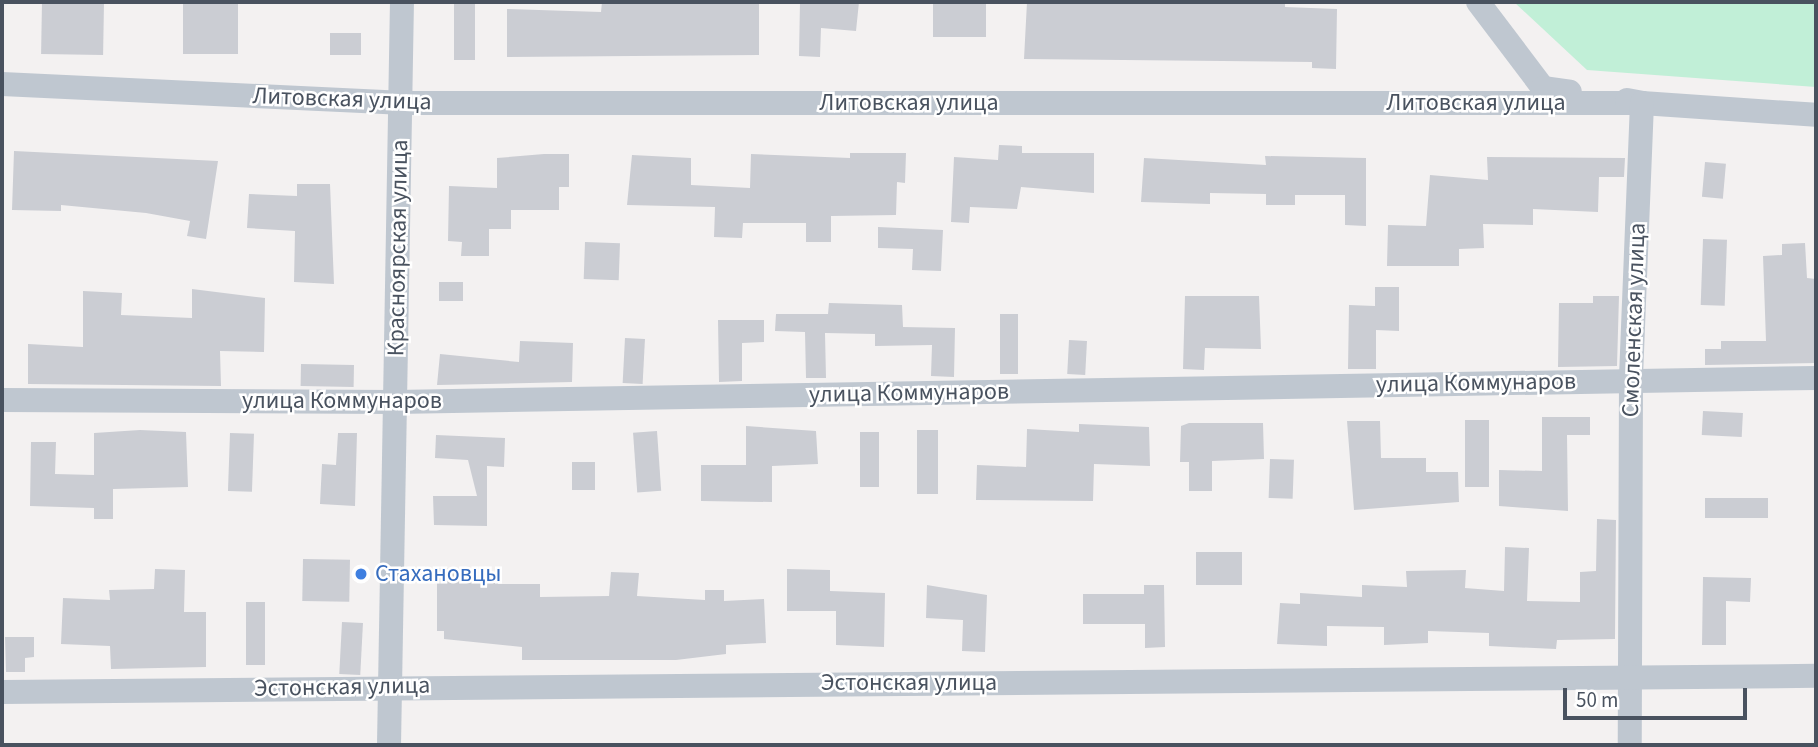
<!DOCTYPE html>
<html>
<head>
<meta charset="utf-8">
<style>
  body { margin:0 }
  #map { position:relative; width:1818px; height:747px; overflow:hidden; background:#f3f1f1; font-family:"Source Sans 3",sans-serif }
  div>[style] { position:absolute }
  .green>* { inset:0; background:#c1efd7 }
  .building>* { inset:0; background:#cbcdd3; transform-origin:0 0 }
  .minor>* { height:24px; margin:-12px; padding:0 12px; transform-origin:12px; border-radius:12px; background:#bfc7d0 }
  .dots>* { width:19px; height:19px; translate:-50% -50%; box-sizing:border-box; border:4px solid #fff; border-radius:50% }
  span { translate:-50% -50%; white-space:nowrap; text-align:center; line-height:1.15; -webkit-text-stroke:5px #fff; paint-order:stroke }
  .street-label { font-size:24px; color:#49525f }
  .shop-label { font-size:24px; color:#366cbe }
  .left { translate:0 -50%; text-align:left }
  .frame { position:absolute; inset:0; border:4px solid #49525f; pointer-events:none }
  .scale { position:absolute; left:1563px; top:688px; width:184px; height:32px; box-sizing:border-box; border:4px solid #49525f; border-top:0; padding-left:9px; font-size:21px; line-height:24px; white-space:nowrap; color:#49525f; -webkit-text-stroke:5px #fff; paint-order:stroke }
</style>
</head>
<body>
<div id="map">
  <div class="green">
    <div style="clip-path:polygon(1514px 2px,1816px 2px,1816px 87px,1587px 70px)"></div>
  </div>
  <div class="building">
    <div style="left:42px;top:2px;width:62px;height:52px;rotate:1deg"></div>
    <div style="left:183px;top:2px;width:55px;height:52px"></div>
    <div style="left:454px;top:2px;width:21px;height:58px"></div>
    <div style="clip-path:polygon(602px 2px,759px 2px,759px 55px,507px 57px,507px 9px,601px 12px)"></div>
    <div style="clip-path:polygon(800px 2px,859px 2px,856px 31px,821px 28px,820px 57px,799px 56px)"></div>
    <div style="left:933px;top:2px;width:53px;height:35px"></div>
    <div style="clip-path:polygon(1027px 2px,1285px 2px,1285px 7px,1337px 9px,1336px 69px,1312px 68px,1312px 62px,1024px 59px)"></div>
    <div style="left:330px;top:33px;width:31px;height:22px"></div>
    <div style="clip-path:polygon(999px 145px,1022px 146px,1022px 153px,1094px 153px,1094px 193px,1021px 187px,1017px 209px,970px 207px,969px 223px,951px 222px,954px 157px,998px 160px)"></div>
    <div style="clip-path:polygon(14px 151px,218px 161px,206px 239px,187px 236px,190px 221px,146px 213px,61px 205px,61px 211px,12px 210px)"></div>
    <div style="clip-path:polygon(850px 153px,906px 153px,905px 183px,897px 182px,896px 215px,831px 216px,831px 242px,806px 242px,806px 223px,743px 223px,742px 238px,714px 237px,715px 207px,627px 205px,632px 155px,691px 158px,691px 185px,750px 188px,751px 154px,850px 158px)"></div>
    <div style="clip-path:polygon(544px 154px,569px 154px,569px 187px,559px 187px,559px 210px,511px 210px,511px 229px,489px 229px,489px 256px,461px 256px,462px 242px,448px 241px,449px 186px,497px 188px,497px 158px)"></div>
    <div style="clip-path:polygon(1265px 156px,1366px 158px,1366px 226px,1345px 225px,1345px 195px,1295px 195px,1295px 205px,1266px 205px,1266px 194px,1210px 193px,1210px 204px,1141px 202px,1144px 158px,1266px 165px)"></div>
    <div style="clip-path:polygon(1487px 157px,1625px 158px,1624px 177px,1599px 177px,1598px 212px,1533px 209px,1533px 225px,1483px 224px,1484px 248px,1459px 249px,1459px 266px,1387px 266px,1388px 225px,1426px 226px,1430px 175px,1488px 180px)"></div>
    <div style="left:1705px;top:162px;width:21px;height:35px;rotate:5deg"></div>
    <div style="clip-path:polygon(297px 184px,330px 184px,334px 284px,294px 282px,295px 231px,247px 228px,249px 194px,297px 196px)"></div>
    <div style="clip-path:polygon(878px 227px,943px 230px,941px 271px,912px 270px,913px 249px,878px 248px)"></div>
    <div style="left:1703px;top:239px;width:24px;height:66px;rotate:2deg"></div>
    <div style="left:585px;top:242px;width:35px;height:37px;rotate:2deg"></div>
    <div style="clip-path:polygon(1805px 243px,1807px 278px,1816px 279px,1816px 363px,1705px 365px,1705px 349px,1721px 349px,1721px 341px,1766px 341px,1763px 256px,1782px 255px,1782px 244px)"></div>
    <div style="left:439px;top:282px;width:24px;height:19px"></div>
    <div style="clip-path:polygon(1375px 287px,1399px 287px,1399px 331px,1376px 330px,1376px 369px,1348px 369px,1349px 305px,1375px 306px)"></div>
    <div style="clip-path:polygon(192px 289px,265px 298px,264px 352px,220px 351px,221px 386px,28px 384px,28px 344px,83px 347px,83px 291px,122px 293px,121px 315px,192px 318px)"></div>
    <div style="clip-path:polygon(1185px 296px,1259px 296px,1261px 349px,1205px 348px,1204px 370px,1183px 369px)"></div>
    <div style="clip-path:polygon(1593px 296px,1619px 296px,1617px 366px,1558px 367px,1559px 303px,1593px 303px)"></div>
    <div style="clip-path:polygon(829px 303px,902px 305px,903px 327px,955px 328px,954px 377px,931px 376px,932px 345px,875px 346px,875px 334px,825px 333px,826px 378px,806px 378px,805px 332px,775px 331px,776px 314px,828px 314px)"></div>
    <div style="left:1000px;top:314px;width:18px;height:60px"></div>
    <div style="clip-path:polygon(718px 320px,764px 320px,764px 342px,742px 343px,742px 381px,719px 382px)"></div>
    <div style="left:625px;top:338px;width:20px;height:45px;rotate:3deg"></div>
    <div style="left:1069px;top:340px;width:18px;height:34px;rotate:3deg"></div>
    <div style="clip-path:polygon(520px 341px,573px 343px,572px 382px,437px 385px,440px 354px,519px 362px)"></div>
    <div style="left:301px;top:364px;width:53px;height:22px;rotate:1deg"></div>
    <div style="left:1703px;top:411px;width:40px;height:24px;rotate:3deg"></div>
    <div style="clip-path:polygon(1542px 417px,1590px 417px,1590px 435px,1567px 435px,1568px 511px,1499px 506px,1499px 470px,1542px 471px)"></div>
    <div style="left:1465px;top:420px;width:24px;height:67px"></div>
    <div style="clip-path:polygon(1347px 421px,1380px 421px,1381px 458px,1426px 458px,1426px 472px,1458px 472px,1459px 502px,1354px 510px)"></div>
    <div style="clip-path:polygon(1189px 423px,1263px 423px,1264px 459px,1212px 461px,1212px 491px,1189px 491px,1189px 462px,1180px 462px,1181px 426px)"></div>
    <div style="clip-path:polygon(1079px 424px,1149px 427px,1150px 466px,1094px 464px,1093px 501px,976px 500px,977px 465px,1026px 467px,1027px 429px,1079px 432px)"></div>
    <div style="clip-path:polygon(746px 426px,816px 431px,818px 464px,772px 466px,772px 502px,701px 501px,701px 465px,746px 465px)"></div>
    <div style="clip-path:polygon(140px 430px,186px 432px,188px 487px,113px 489px,113px 519px,94px 519px,94px 508px,30px 506px,31px 442px,56px 442px,55px 474px,94px 475px,94px 433px)"></div>
    <div style="left:917px;top:430px;width:21px;height:64px"></div>
    <div style="left:657px;top:431px;width:60px;height:24px;rotate:86deg"></div>
    <div style="left:860px;top:432px;width:19px;height:55px"></div>
    <div style="left:230px;top:433px;width:24px;height:58px;rotate:2deg"></div>
    <div style="clip-path:polygon(338px 433px,357px 433px,355px 506px,320px 504px,322px 464px,336px 465px)"></div>
    <div style="clip-path:polygon(436px 435px,505px 438px,504px 467px,487px 466px,487px 526px,434px 525px,433px 496px,477px 496px,468px 460px,435px 458px)"></div>
    <div style="left:1270px;top:459px;width:24px;height:39px;rotate:2deg"></div>
    <div style="left:595px;top:462px;width:28px;height:23px;rotate:90deg"></div>
    <div style="left:1705px;top:498px;width:63px;height:20px"></div>
    <div style="clip-path:polygon(1597px 519px,1616px 520px,1615px 639px,1557px 640px,1556px 649px,1489px 646px,1489px 633px,1428px 631px,1428px 643px,1384px 645px,1384px 627px,1327px 626px,1327px 646px,1277px 644px,1280px 603px,1300px 604px,1300px 593px,1362px 597px,1362px 585px,1407px 587px,1406px 571px,1466px 570px,1465px 588px,1504px 591px,1505px 547px,1529px 548px,1527px 601px,1580px 602px,1580px 572px,1596px 571px)"></div>
    <div style="left:1196px;top:552px;width:46px;height:33px"></div>
    <div style="left:303px;top:559px;width:47px;height:42px;rotate:1deg"></div>
    <div style="clip-path:polygon(437px 568px,463px 569px,464px 578px,498px 579px,498px 584px,540px 584px,540px 597px,609px 596px,611px 572px,639px 573px,637px 596px,705px 600px,705px 590px,724px 590px,724px 601px,764px 599px,766px 643px,726px 645px,726px 654px,676px 660px,522px 660px,522px 647px,444px 639px,444px 631px,437px 631px)"></div>
    <div style="clip-path:polygon(155px 569px,185px 570px,184px 612px,206px 612px,206px 667px,111px 669px,110px 646px,61px 644px,63px 598px,110px 600px,109px 590px,154px 589px)"></div>
    <div style="clip-path:polygon(787px 569px,830px 570px,830px 591px,885px 593px,884px 647px,836px 645px,836px 611px,787px 611px)"></div>
    <div style="clip-path:polygon(1703px 577px,1751px 578px,1750px 602px,1726px 601px,1726px 645px,1702px 645px)"></div>
    <div style="clip-path:polygon(927px 585px,987px 595px,985px 652px,962px 651px,963px 620px,926px 618px)"></div>
    <div style="clip-path:polygon(1144px 585px,1164px 585px,1165px 647px,1145px 648px,1145px 624px,1083px 624px,1083px 594px,1144px 594px)"></div>
    <div style="left:246px;top:602px;width:19px;height:63px"></div>
    <div style="left:342px;top:622px;width:21px;height:52px;rotate:3deg"></div>
    <div style="clip-path:polygon(5px 637px,34px 637px,34px 657px,25px 658px,25px 672px,6px 672px)"></div>
  </div>
  <div class="minor">
    <div style="left:1478px;top:2px;width:108px;rotate:52.9deg"></div>
    <div style="left:1543px;top:88px;width:27px;rotate:8deg"></div>
    <div style="left:2px;top:84px;width:398px;rotate:2.7deg"></div>
    <div style="left:400px;top:103px;width:1242px"></div>
    <div style="left:1642px;top:103px;width:174px;rotate:3.9deg"></div>
    <div style="left:1627px;top:100px;width:15px;rotate:11deg"></div>
    <div style="left:1642px;top:103px;width:277px;rotate:92.3deg"></div>
    <div style="left:1631px;top:380px;width:365px;rotate:90.2deg"></div>
    <div style="left:2px;top:400px;width:393px;rotate:0.3deg"></div>
    <div style="left:395px;top:402px;width:1421px;rotate:-0.97deg"></div>
    <div style="left:2px;top:692px;width:1814px;rotate:-0.51deg"></div>
    <div style="left:389px;top:745px;width:743px;rotate:-89deg"></div>
  </div>
  <div class="dots">
    <div style="left:361px;top:574px;background:#3f7fe0"></div>
  </div>
  <div class="street-label">
    <span style="left:342px;top:99px;rotate:2deg">Литовская улица</span>
    <span style="left:909px;top:103px">Литовская улица</span>
    <span style="left:1476px;top:103px">Литовская улица</span>
    <span style="left:398px;top:248px;rotate:-89deg">Красноярская улица</span>
    <span style="left:1634px;top:320px;rotate:-88deg">Смоленская улица</span>
    <span style="left:1476px;top:383px;rotate:-1deg">улица Коммунаров</span>
    <span style="left:909px;top:393px;rotate:-1deg">улица Коммунаров</span>
    <span style="left:342px;top:401px">улица Коммунаров</span>
    <span style="left:909px;top:683px">Эстонская улица</span>
    <span style="left:342px;top:687px;rotate:-1deg">Эстонская улица</span>
  </div>
  <div class="shop-label">
    <span class="left" style="left:375px;top:574px">Стахановцы</span>
  </div>
  <div class="frame"></div>
  <div class="scale">50 m</div>
</div>
</body>
</html>
